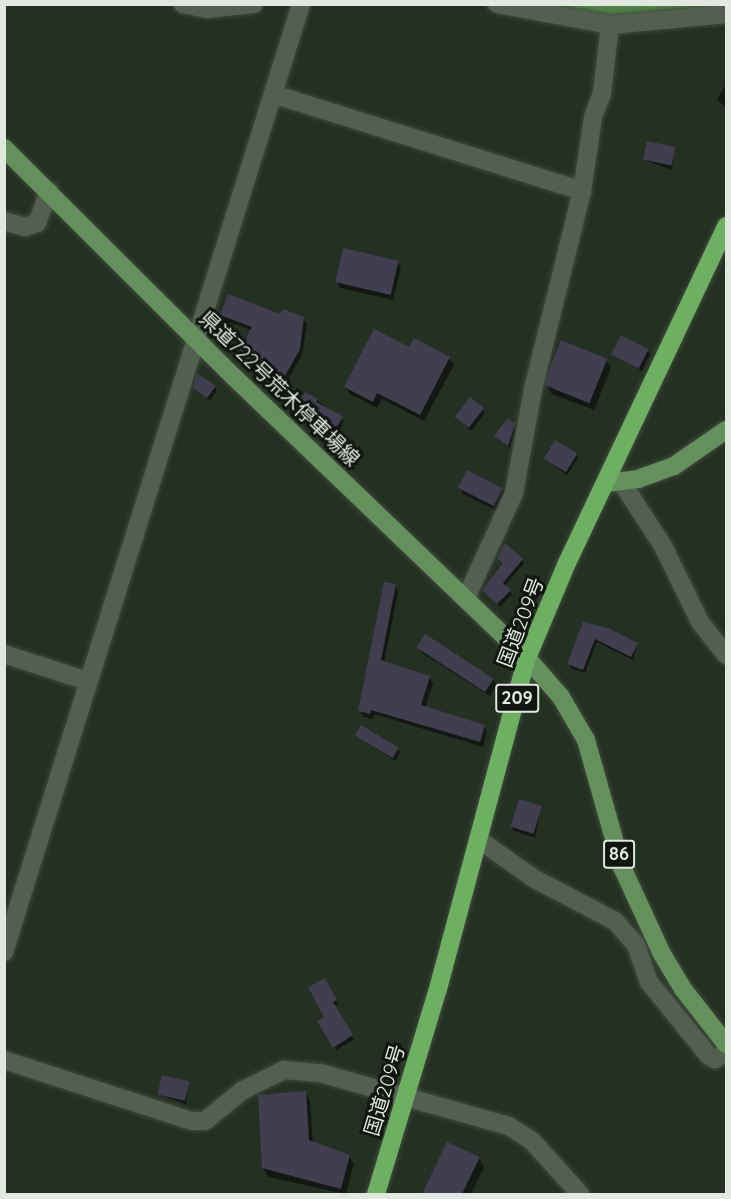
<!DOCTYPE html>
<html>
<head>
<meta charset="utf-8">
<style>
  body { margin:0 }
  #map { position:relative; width:731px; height:1199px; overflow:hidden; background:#243022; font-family:Quicksand,"Noto Sans JP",sans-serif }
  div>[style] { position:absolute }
  .water>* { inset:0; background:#528148 }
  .shadow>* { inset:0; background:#0007 }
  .building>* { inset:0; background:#403e4f; transform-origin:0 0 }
  .roads { filter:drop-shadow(0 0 2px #404a3e) drop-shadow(0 0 2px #404a3e) }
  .minor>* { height:18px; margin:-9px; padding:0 9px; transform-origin:9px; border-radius:9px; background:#536051 }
  .major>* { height:18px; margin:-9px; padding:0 9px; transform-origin:9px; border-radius:9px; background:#63905b }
  .highway>* { height:18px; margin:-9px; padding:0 9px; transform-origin:9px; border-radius:9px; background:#6eb061 }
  span { translate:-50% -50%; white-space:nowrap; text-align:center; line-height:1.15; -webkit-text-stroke:6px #111610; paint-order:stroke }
  .shield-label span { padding:2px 4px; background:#111610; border:2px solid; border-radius:4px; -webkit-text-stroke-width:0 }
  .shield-label { font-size:18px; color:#e1e8df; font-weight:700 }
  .street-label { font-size:20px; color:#e1e8df }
  .frame { position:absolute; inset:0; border:6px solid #e1e8df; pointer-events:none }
</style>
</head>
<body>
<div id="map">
  <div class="water">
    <div style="clip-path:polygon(603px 4px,726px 4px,726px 8px,610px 20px,525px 5px)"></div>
  </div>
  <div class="shadow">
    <div style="clip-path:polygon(724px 87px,726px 88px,726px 107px,717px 100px)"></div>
    <div style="clip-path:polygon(674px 149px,672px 170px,644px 160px)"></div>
    <div style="clip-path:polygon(397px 262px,401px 268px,393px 300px,340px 288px,337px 282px)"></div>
    <div style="clip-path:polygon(222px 315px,303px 318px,307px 324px,302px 355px,279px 396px,239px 357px,252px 330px,225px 321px)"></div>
    <div style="clip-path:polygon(648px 350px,650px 354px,642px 371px,613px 355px)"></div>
    <div style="clip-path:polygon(449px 358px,454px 365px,424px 421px,382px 399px,377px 408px,350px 394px,345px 387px)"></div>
    <div style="clip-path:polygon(606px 360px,611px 368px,594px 410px,552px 394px,547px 385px)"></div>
    <div style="clip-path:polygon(194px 387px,215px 387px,217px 391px,210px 401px)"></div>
    <div style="clip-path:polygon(317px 400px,344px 421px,336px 436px,295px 415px)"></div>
    <div style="clip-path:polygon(483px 409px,485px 413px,471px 431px,457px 418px)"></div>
    <div style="clip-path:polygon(514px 425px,516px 429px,510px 448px,496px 436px)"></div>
    <div style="clip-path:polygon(576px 454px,578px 458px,567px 475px,545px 459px)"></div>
    <div style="clip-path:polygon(460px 488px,502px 489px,506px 496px,499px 512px,463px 494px)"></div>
    <div style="clip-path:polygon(498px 558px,522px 560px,524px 563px,505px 586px,512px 594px,500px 607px,484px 590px,504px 564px)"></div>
    <div style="clip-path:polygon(395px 586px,398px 592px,384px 663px,429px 677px,433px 683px,425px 708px,484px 726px,487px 732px,483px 747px,374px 714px,373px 719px,363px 717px,360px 711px)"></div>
    <div style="clip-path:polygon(584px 624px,637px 644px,633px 660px,597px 642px,585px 673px,571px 668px,569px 664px)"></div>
    <div style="clip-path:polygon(425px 636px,493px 679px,497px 685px,490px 696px,422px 653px,418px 647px)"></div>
    <div style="clip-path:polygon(357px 735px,398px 749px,400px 753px,395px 761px)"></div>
    <div style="clip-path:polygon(541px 807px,535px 838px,514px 831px,511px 827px)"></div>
    <div style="clip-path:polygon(325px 980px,338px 1004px,334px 1006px,354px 1040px,336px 1050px,319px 1021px,326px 1017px)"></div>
    <div style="clip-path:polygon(188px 1083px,186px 1104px,158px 1094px)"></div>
    <div style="clip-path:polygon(305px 1092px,310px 1101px,313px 1143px,349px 1156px,354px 1164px,346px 1194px,268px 1177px,263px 1168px)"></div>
    <div style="clip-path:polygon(447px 1144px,479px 1158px,484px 1167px,471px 1194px,423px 1194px)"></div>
  </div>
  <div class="building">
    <div style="left:647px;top:141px;width:29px;height:19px;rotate:12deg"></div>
    <div style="left:343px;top:248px;width:57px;height:35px;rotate:13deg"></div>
    <div style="clip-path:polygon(228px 294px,280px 314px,283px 309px,304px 317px,300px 349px,276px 392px,252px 371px,255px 366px,237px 357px,252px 327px,220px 315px)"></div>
    <div style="clip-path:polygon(374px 329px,409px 347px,414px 338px,450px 357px,420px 415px,377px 393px,373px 402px,344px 387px)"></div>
    <div style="left:621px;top:335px;width:31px;height:22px;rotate:27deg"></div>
    <div style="left:561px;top:340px;width:50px;height:48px;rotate:22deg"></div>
    <div style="clip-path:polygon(197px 373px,216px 386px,207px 398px,193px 388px)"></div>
    <div style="clip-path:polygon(305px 392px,318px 399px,316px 402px,343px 416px,334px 433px,293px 415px)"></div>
    <div style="left:470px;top:397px;width:18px;height:25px;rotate:38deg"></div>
    <div style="clip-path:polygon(508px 418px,515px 424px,508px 446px,494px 436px)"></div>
    <div style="left:555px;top:440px;width:26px;height:22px;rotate:31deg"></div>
    <div style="left:467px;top:470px;width:40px;height:20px;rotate:27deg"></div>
    <div style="clip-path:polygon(505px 543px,523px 559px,503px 583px,511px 590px,497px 604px,482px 590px,503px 563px,497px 558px)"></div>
    <div style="clip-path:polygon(384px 582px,396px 584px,381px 660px,430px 676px,421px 705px,485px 725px,480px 742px,371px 710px,370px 714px,358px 711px)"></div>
    <div style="clip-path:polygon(583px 622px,608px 628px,638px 643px,631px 657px,595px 639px,583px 670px,567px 664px)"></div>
    <div style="left:425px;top:634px;width:82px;height:16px;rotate:33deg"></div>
    <div style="left:361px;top:725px;width:44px;height:12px;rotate:31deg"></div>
    <div style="left:519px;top:799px;width:24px;height:29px;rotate:17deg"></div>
    <div style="clip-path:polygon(325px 978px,337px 1000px,333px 1002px,353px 1035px,333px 1048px,317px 1021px,324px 1017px,308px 987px)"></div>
    <div style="left:162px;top:1075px;width:28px;height:20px;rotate:13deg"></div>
    <div style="clip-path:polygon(306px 1091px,309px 1140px,350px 1155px,341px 1189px,262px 1168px,258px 1095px)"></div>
    <div style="clip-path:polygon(447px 1142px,480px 1157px,462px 1194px,422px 1194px)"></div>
  </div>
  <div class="roads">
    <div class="minor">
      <div style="left:183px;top:4px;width:25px;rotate:12deg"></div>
      <div style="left:207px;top:9px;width:47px;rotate:-6.1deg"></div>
      <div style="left:497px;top:4px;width:115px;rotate:10.5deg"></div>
      <div style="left:610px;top:25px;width:117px;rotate:-5.4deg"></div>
      <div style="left:273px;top:94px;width:324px;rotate:17.4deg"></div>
      <div style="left:4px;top:221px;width:22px;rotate:16deg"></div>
      <div style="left:25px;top:227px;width:13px;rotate:-18deg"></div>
      <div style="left:37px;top:223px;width:34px;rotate:-69deg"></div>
      <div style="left:622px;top:483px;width:75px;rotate:56.9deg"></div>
      <div style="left:663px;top:546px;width:85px;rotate:64deg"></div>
      <div style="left:700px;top:622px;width:42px;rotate:51.8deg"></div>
      <div style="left:466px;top:598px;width:115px;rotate:-65.4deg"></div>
      <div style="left:514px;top:493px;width:106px;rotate:-79.6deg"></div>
      <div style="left:533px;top:389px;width:204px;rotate:-76.1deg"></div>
      <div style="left:582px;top:191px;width:75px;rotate:-81.5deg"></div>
      <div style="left:593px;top:117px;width:26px;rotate:-69deg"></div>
      <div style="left:602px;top:93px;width:68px;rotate:-83.3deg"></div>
      <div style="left:4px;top:654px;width:87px;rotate:18deg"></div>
      <div style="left:478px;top:839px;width:67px;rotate:35.3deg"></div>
      <div style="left:533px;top:878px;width:93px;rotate:27.7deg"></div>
      <div style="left:615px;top:921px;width:32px;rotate:49deg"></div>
      <div style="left:636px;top:945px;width:39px;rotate:71deg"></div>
      <div style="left:649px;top:982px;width:95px;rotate:51deg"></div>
      <div style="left:709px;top:1056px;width:7px;rotate:27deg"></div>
      <div style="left:715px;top:1059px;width:13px;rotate:-29deg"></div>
      <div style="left:4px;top:952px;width:993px;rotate:-72.6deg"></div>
      <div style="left:4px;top:1060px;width:198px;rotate:18deg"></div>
      <div style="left:192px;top:1121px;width:13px"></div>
      <div style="left:205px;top:1121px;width:49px;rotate:-39.2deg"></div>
      <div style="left:243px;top:1090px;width:46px;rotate:-26deg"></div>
      <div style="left:284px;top:1070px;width:36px;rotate:5deg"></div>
      <div style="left:320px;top:1073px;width:196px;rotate:15.7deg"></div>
      <div style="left:509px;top:1126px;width:27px;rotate:33deg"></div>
      <div style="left:532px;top:1141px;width:72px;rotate:47.8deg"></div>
    </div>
    <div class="major">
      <div style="left:4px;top:148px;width:325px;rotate:44.9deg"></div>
      <div style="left:234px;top:377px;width:406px;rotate:43.8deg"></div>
      <div style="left:527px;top:658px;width:52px;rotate:48.9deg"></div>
      <div style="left:561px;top:697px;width:50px;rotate:59.8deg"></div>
      <div style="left:586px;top:740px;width:132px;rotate:74.2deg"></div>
      <div style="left:622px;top:867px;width:96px;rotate:65.3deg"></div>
      <div style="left:662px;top:954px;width:41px;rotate:59deg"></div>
      <div style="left:683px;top:989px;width:70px;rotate:52deg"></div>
      <div style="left:606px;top:483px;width:32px;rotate:-7deg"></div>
      <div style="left:638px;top:479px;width:38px;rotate:-20deg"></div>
      <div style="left:674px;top:466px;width:63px;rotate:-34.7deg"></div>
    </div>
    <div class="highway">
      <div style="left:376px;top:1194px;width:214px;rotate:-73.2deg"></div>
      <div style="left:438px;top:989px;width:343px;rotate:-75deg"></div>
      <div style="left:527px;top:658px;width:103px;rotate:-67.2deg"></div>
      <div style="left:567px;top:563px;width:373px;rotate:-64.7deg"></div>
    </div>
  </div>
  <div class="shield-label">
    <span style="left:517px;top:698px">209</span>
    <span style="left:619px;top:854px">86</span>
  </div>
  <div class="street-label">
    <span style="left:280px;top:388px;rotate:44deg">県道722号荒木停車場線</span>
    <span style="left:520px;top:622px;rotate:-69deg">国道209号</span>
    <span style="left:384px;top:1090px;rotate:-73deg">国道209号</span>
  </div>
  <div class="frame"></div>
</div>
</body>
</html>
